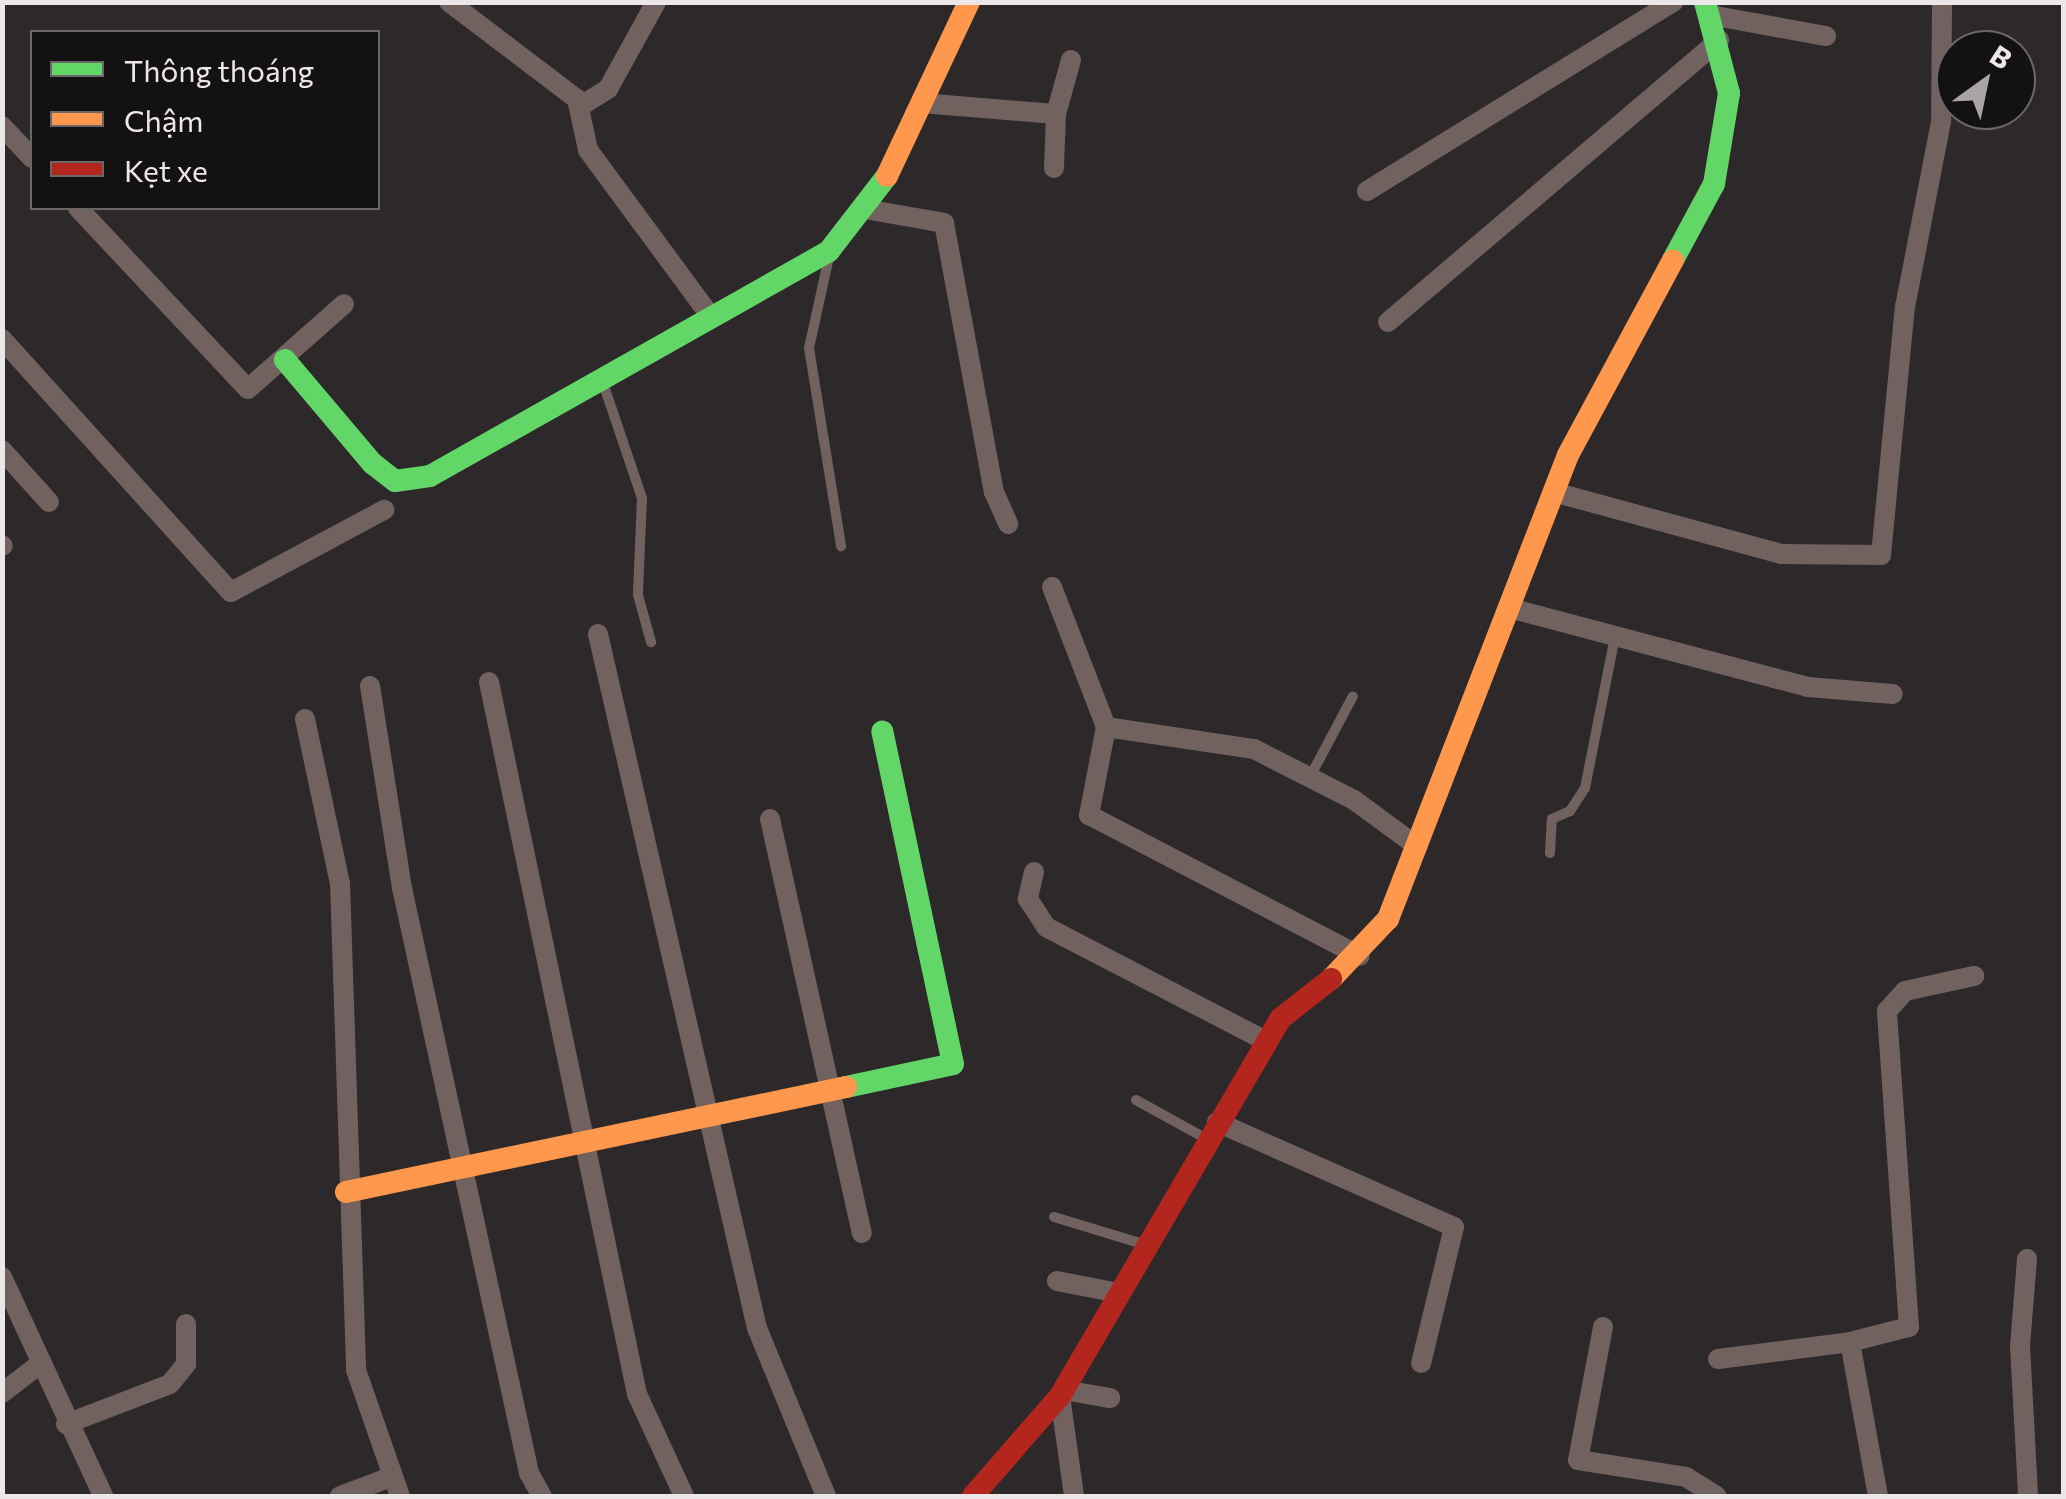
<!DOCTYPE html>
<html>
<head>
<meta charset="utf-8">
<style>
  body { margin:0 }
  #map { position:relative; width:2066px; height:1499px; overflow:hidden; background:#2d282a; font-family:Commissioner,sans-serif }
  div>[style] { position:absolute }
  .lane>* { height:10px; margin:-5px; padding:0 5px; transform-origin:5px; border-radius:5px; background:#716260 }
  .street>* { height:20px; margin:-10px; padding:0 10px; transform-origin:10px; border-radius:10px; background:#716260 }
  .fast>* { height:22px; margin:-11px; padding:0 11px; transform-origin:11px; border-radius:11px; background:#63d668 }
  .slow>* { height:22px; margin:-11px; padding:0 11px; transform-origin:11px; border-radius:11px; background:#ff974d }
  .jam>* { height:22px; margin:-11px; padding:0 11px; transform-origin:11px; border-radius:11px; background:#b3261e }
  span { translate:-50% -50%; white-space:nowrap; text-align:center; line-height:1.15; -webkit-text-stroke:10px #141112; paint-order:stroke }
  .frame { position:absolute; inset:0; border:5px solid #ece7e8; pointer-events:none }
  .legend { position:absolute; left:30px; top:30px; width:350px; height:180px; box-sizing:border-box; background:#141112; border:2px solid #6a6768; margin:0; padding:12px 18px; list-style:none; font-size:30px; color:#ece7e8 }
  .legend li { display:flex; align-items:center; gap:20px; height:50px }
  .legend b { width:50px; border:2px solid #6a6768 }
  .north { position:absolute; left:1936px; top:30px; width:100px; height:100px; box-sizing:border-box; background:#141112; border:2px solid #6a6768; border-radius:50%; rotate:33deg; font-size:28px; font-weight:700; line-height:40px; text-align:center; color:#ece7e8 }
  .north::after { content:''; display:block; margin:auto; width:35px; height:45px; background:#a9a4a6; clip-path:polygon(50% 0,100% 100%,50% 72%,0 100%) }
</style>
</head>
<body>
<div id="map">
  <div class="lane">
    <div style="left:829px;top:257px;width:93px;rotate:102.4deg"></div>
    <div style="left:809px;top:348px;width:201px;rotate:80.8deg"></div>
    <div style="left:602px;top:380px;width:125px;rotate:71.3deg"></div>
    <div style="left:642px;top:498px;width:97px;rotate:92.4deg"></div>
    <div style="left:638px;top:595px;width:49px;rotate:74.5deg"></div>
    <div style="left:1311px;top:775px;width:89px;rotate:-62deg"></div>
    <div style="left:1550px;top:853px;width:34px;rotate:-87deg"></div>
    <div style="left:1552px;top:819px;width:20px;rotate:-24deg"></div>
    <div style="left:1570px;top:811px;width:27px;rotate:-57deg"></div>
    <div style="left:1585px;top:788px;width:150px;rotate:-78.8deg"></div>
    <div style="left:1136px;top:1100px;width:81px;rotate:28.8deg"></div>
    <div style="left:1054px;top:1217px;width:96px;rotate:16.9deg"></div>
  </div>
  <div class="street">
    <div style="left:449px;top:2px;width:161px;rotate:37.2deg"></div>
    <div style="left:577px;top:99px;width:52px;rotate:77.8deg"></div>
    <div style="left:588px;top:150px;width:207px;rotate:53.6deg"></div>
    <div style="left:1710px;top:15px;width:118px;rotate:10.3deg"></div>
    <div style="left:921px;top:103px;width:135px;rotate:4.7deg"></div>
    <div style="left:1056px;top:114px;width:56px;rotate:-74.5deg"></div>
    <div style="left:579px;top:107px;width:34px;rotate:-32deg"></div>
    <div style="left:608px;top:89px;width:99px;rotate:-61.1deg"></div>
    <div style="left:2px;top:126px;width:44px;rotate:46.8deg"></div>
    <div style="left:1054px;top:168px;width:54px;rotate:-87.9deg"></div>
    <div style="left:1367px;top:191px;width:360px;rotate:-31.7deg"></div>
    <div style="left:78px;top:208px;width:248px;rotate:46.8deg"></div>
    <div style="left:248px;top:389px;width:128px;rotate:-41.5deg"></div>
    <div style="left:865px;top:209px;width:80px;rotate:10deg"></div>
    <div style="left:944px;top:223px;width:274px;rotate:79.5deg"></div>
    <div style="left:994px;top:492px;width:35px;rotate:66deg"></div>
    <div style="left:1388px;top:322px;width:435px;rotate:-40.4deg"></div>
    <div style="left:2px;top:339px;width:341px;rotate:47.9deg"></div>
    <div style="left:231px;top:592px;width:174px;rotate:-28.2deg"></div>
    <div style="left:2px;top:450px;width:70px;rotate:47.9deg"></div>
    <div style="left:1557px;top:493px;width:232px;rotate:15.2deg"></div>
    <div style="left:1781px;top:554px;width:100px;rotate:0.6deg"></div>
    <div style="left:1881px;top:555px;width:249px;rotate:-84.5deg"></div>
    <div style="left:1905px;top:307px;width:188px;rotate:-79deg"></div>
    <div style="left:1941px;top:122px;width:120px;rotate:-89.5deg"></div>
    <div style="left:2px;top:545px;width:1px;rotate:45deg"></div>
    <div style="left:1052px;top:587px;width:150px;rotate:68.9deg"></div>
    <div style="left:1106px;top:727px;width:90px;rotate:100.9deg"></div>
    <div style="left:1089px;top:815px;width:305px;rotate:27.5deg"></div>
    <div style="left:1513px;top:609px;width:305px;rotate:14.8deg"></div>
    <div style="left:1808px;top:687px;width:85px;rotate:4.7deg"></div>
    <div style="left:598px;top:634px;width:712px;rotate:77.1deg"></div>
    <div style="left:757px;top:1328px;width:182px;rotate:67.7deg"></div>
    <div style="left:489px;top:682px;width:727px;rotate:78.26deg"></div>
    <div style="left:637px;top:1394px;width:112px;rotate:65.3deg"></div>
    <div style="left:370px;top:686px;width:205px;rotate:81deg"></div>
    <div style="left:402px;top:888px;width:599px;rotate:77.75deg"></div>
    <div style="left:529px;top:1473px;width:26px;rotate:61deg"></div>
    <div style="left:305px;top:719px;width:168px;rotate:78deg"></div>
    <div style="left:340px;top:883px;width:487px;rotate:88.1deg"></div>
    <div style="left:356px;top:1370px;width:133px;rotate:70.8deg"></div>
    <div style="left:1106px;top:727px;width:150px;rotate:8.5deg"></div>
    <div style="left:1254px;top:749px;width:112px;rotate:27deg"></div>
    <div style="left:1354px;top:800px;width:79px;rotate:36.3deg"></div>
    <div style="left:770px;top:819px;width:424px;rotate:77.5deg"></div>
    <div style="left:1034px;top:872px;width:28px;rotate:103deg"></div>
    <div style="left:1028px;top:899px;width:33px;rotate:57deg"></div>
    <div style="left:1046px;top:927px;width:248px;rotate:27.4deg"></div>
    <div style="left:1217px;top:1122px;width:259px;rotate:23.9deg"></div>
    <div style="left:1454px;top:1227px;width:140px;rotate:103.6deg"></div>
    <div style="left:2027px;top:1259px;width:87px;rotate:94.6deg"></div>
    <div style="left:2020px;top:1346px;width:150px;rotate:86.9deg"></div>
    <div style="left:2px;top:1277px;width:241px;rotate:65.2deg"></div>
    <div style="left:1057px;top:1281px;width:63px;rotate:11deg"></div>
    <div style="left:1603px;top:1327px;width:135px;rotate:100.6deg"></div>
    <div style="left:1578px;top:1460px;width:109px;rotate:8.9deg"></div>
    <div style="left:1686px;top:1477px;width:36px;rotate:32deg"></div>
    <div style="left:1850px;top:1342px;width:61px;rotate:-14.3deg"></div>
    <div style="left:1909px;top:1327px;width:317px;rotate:-94deg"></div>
    <div style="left:1887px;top:1011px;width:27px;rotate:-48deg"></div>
    <div style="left:1905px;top:991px;width:71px;rotate:-12.3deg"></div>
    <div style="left:1718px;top:1359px;width:133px;rotate:-7.3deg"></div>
    <div style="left:1850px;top:1342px;width:157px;rotate:79.7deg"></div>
    <div style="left:1064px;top:1390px;width:47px;rotate:9.9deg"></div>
    <div style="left:2px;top:1393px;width:43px;rotate:-37.4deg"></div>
    <div style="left:1060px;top:1396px;width:101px;rotate:82deg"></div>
    <div style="left:66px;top:1424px;width:111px;rotate:-21deg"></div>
    <div style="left:170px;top:1384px;width:26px;rotate:-51deg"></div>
    <div style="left:186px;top:1364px;width:40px;rotate:-90deg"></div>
    <div style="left:340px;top:1496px;width:54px;rotate:-20.4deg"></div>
  </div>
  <div class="fast">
    <div style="left:1673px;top:260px;width:86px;rotate:-61.7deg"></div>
    <div style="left:1714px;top:184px;width:92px;rotate:-80.6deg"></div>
    <div style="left:1729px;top:93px;width:94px;rotate:-104.8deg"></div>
    <div style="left:285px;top:360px;width:135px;rotate:49.8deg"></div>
    <div style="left:372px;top:463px;width:29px;rotate:38deg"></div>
    <div style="left:395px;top:481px;width:35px;rotate:-8deg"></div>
    <div style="left:430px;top:476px;width:458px;rotate:-29.4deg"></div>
    <div style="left:829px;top:251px;width:95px;rotate:-52.3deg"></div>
    <div style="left:846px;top:1087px;width:109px;rotate:-12.1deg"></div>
    <div style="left:953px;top:1064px;width:340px;rotate:-102deg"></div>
  </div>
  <div class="slow">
    <div style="left:887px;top:176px;width:192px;rotate:-64.8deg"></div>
    <div style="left:1331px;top:979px;width:83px;rotate:-46.5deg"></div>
    <div style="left:1388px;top:919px;width:498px;rotate:-68.8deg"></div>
    <div style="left:1568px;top:455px;width:221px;rotate:-61.7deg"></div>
    <div style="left:346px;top:1192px;width:511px;rotate:-11.86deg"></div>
  </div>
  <div class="jam">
    <div style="left:973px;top:1496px;width:133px;rotate:-49deg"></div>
    <div style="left:1060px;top:1396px;width:436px;rotate:-59.7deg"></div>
    <div style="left:1280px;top:1019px;width:65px;rotate:-38.1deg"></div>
  </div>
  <div class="frame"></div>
  <ul class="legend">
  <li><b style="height:12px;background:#63d668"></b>Thông thoáng</li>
  <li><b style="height:12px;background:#ff974d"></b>Chậm</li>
  <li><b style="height:12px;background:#b3261e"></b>Kẹt xe</li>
  </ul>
  <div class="north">B</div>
</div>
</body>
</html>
